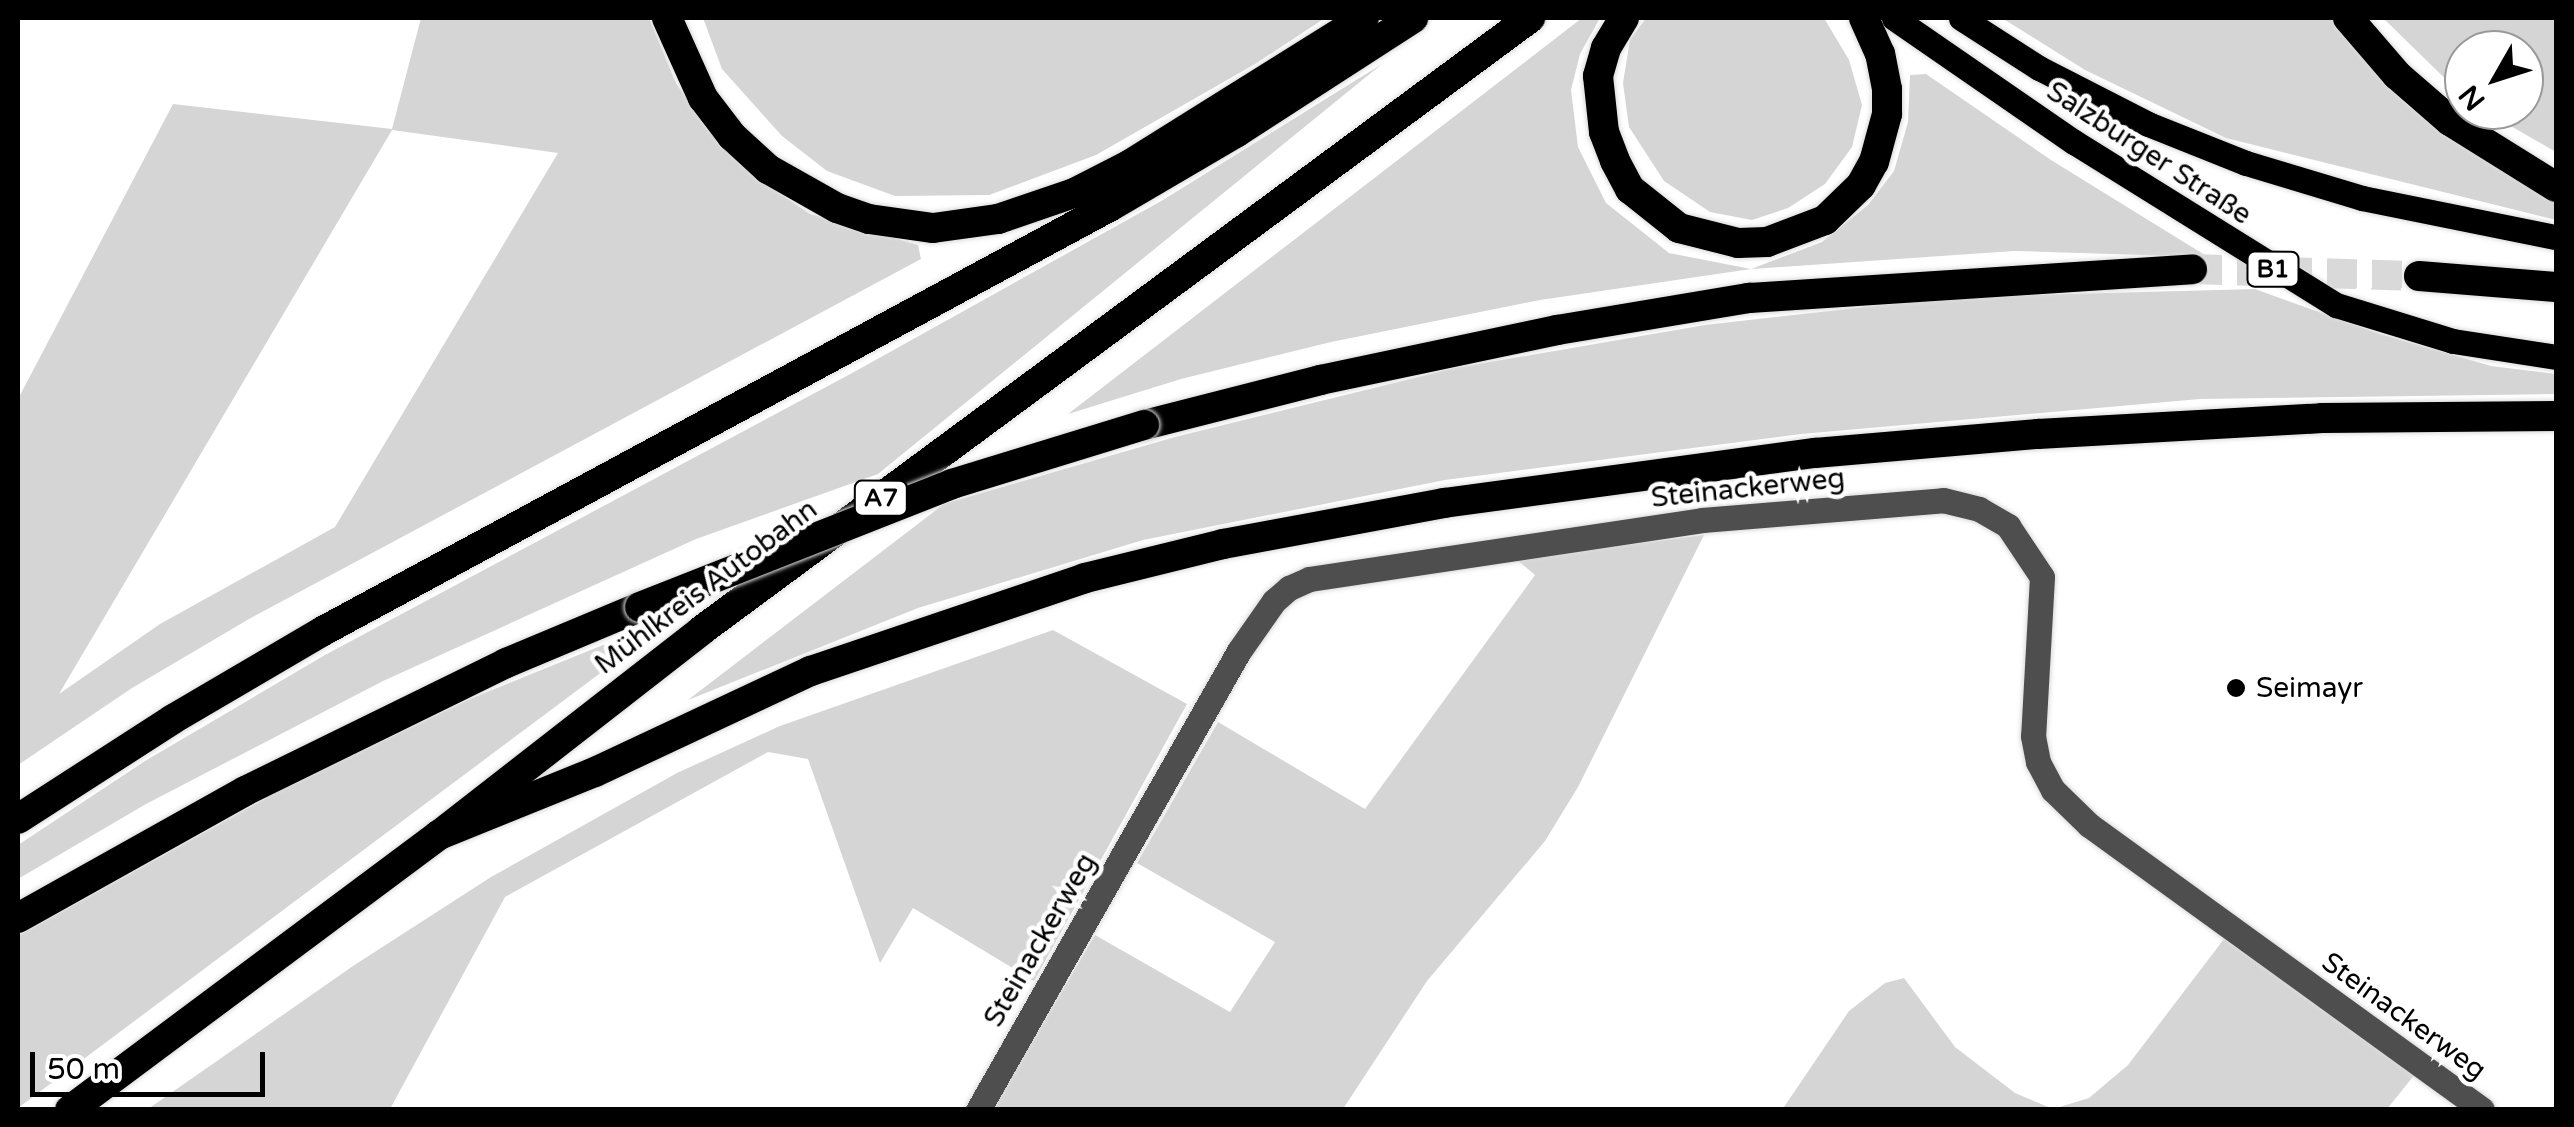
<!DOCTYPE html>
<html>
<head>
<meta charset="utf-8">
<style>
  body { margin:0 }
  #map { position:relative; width:2574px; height:1127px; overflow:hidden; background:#fff; font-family:"Varela Round",sans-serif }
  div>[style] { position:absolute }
  .green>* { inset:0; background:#d5d5d5 }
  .highway-tunnel>* { height:30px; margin-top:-15px; transform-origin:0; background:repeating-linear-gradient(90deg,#d9d9d9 0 30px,transparent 0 45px) }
  .roads { filter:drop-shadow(0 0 2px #dbdbdb) drop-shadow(0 0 2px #dbdbdb) }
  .minor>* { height:25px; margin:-12.5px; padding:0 12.5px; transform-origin:12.5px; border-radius:12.5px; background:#4e4e4e }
  .major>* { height:25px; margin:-12.5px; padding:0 12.5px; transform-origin:12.5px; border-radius:12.5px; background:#000 }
  .highway>* { height:30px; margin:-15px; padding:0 15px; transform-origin:15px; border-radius:15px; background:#000 }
  .bridges { filter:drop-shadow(0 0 2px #dbdbdb) drop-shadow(0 0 2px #dbdbdb) }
  .highway-bridge>* { height:30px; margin:-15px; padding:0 15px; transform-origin:15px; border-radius:15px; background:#000 }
  .dots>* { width:28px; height:28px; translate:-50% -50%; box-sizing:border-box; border:5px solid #fff; border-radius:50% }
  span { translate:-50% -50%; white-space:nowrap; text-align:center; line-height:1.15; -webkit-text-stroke:9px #fff; paint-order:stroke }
  .shield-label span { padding:2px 8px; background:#fff; border:2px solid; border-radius:8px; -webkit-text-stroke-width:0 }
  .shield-label { font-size:25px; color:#000; font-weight:700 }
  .street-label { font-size:28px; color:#000 }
  .poi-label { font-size:28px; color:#000 }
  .left { translate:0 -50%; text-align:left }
  .frame { position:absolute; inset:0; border:20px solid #000; pointer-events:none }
  .north { position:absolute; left:2444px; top:30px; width:100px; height:100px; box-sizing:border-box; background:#fff; border:2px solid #999; border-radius:50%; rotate:231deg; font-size:28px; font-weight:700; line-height:40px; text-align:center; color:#000 }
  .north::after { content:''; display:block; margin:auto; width:35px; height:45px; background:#000; clip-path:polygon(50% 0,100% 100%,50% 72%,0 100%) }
  .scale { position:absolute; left:30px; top:1052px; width:235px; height:45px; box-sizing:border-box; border:5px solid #000; border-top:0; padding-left:12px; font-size:30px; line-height:35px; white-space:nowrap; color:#000; -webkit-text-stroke:8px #fff; paint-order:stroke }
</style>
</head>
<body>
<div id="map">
  <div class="green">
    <div style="clip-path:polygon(evenodd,421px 18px,649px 18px,676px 83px,707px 130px,753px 176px,810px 214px,918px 245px,921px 259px,249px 619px,132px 688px,18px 765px,18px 399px,173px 104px,392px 129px,421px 18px,392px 130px,558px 153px,335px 527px,160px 624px,59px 694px,392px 130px)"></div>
    <div style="clip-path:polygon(703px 18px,1325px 18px,1255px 64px,1096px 155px,989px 195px,895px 196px,827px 171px,782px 136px,722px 69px)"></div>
    <div style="clip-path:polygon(1582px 18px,1600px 18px,1580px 54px,1571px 90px,1578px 147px,1606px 203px,1669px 253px,1751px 269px,1822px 242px,1868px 205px,1894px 171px,1908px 122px,1910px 75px,1926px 74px,2051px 160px,2208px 257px,2014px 251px,1751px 269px,1540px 300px,1331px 342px,1181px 379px,1068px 414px)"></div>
    <div style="clip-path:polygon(1646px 18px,1824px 18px,1849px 60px,1862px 105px,1852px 147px,1825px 184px,1788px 208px,1752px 220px,1710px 212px,1664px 181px,1629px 127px,1623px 83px,1630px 40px)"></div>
    <div style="clip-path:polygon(2002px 18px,2330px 18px,2408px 106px,2498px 169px,2556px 200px,2556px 220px,2226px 138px,2085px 70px)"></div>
    <div style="clip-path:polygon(2383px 18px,2556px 18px,2556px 152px,2483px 110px,2524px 110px,2524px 50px,2464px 50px,2464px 97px)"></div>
    <div style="clip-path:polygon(1382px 64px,878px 474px,696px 539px,383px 681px,146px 804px,18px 879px,18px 845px,145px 761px,325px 655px,854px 372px,1163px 200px)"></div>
    <div style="clip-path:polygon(2255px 289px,2380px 334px,2491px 366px,2556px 374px,2556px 394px,2200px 399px,1801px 434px,1445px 480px,1143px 540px,918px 608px,688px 700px,944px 504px,1175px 437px,1455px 368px,1705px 325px,1955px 297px)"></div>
    <div style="clip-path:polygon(1704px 535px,1578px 787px,1545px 841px,1427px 981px,1343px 1109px,992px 1110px,1095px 935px,1230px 1012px,1275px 942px,1137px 863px,1218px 722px,1365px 809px,1535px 575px,1516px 559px)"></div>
    <div style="clip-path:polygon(1053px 630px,1187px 704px,1034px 981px,913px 908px,880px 963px,808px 759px,768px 752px,505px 897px,390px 1109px,148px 1109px,353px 966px,491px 877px,677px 773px,780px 726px)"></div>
    <div style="clip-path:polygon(635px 632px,638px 645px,18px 1108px,18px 936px,279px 791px,470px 699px)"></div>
    <div style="clip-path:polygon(2224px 939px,2416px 1073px,2387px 1109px,1782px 1110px,1849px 1011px,1885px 983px,1904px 978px,1955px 1047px,2015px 1093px,2053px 1109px,2089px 1098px,2128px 1065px)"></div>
  </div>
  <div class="highway-tunnel">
    <div style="left:2192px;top:269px;width:227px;rotate:1.8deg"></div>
  </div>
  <div class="roads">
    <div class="minor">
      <div style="left:978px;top:1110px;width:528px;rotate:-60.38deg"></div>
      <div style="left:1239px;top:651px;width:61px;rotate:-55deg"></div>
      <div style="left:1274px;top:601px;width:20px;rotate:-41deg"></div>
      <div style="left:1289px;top:588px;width:22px;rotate:-24deg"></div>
      <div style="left:1309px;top:579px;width:397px;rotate:-8.5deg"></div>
      <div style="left:1702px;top:520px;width:242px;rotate:-4.7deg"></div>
      <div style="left:1943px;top:500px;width:37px;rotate:14deg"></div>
      <div style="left:1979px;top:509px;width:34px;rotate:30deg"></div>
      <div style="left:2008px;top:526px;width:61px;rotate:56.3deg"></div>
      <div style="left:2042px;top:577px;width:159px;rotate:93.2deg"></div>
      <div style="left:2033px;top:736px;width:26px;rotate:79deg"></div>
      <div style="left:2038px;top:762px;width:32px;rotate:62deg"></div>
      <div style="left:2053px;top:790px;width:50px;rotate:44.2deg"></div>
      <div style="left:2089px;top:825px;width:485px;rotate:35.9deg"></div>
    </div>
    <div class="major">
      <div style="left:1894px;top:18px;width:219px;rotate:34.6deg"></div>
      <div style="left:2074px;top:142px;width:309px;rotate:31.9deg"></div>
      <div style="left:2336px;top:305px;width:122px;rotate:17.1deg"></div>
      <div style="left:2453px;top:341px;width:104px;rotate:8.8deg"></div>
      <div style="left:1961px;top:18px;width:93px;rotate:32.7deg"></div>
      <div style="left:2039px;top:68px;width:123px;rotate:27.2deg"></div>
      <div style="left:2148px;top:124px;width:105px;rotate:21.7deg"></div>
      <div style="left:2246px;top:163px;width:121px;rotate:16.8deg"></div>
      <div style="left:2362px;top:198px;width:198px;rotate:11.4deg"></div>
    </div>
    <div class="highway">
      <div style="left:667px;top:18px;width:88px;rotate:65.8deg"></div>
      <div style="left:703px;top:98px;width:48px;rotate:52.7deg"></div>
      <div style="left:732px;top:136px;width:49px;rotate:42.5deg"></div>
      <div style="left:768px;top:169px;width:79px;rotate:29.5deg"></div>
      <div style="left:837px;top:208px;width:34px;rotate:19deg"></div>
      <div style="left:869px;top:219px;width:65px;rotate:8deg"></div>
      <div style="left:933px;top:228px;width:66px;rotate:-7.9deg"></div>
      <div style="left:998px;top:219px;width:80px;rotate:-18.9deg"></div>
      <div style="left:1074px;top:193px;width:62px;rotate:-27deg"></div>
      <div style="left:1129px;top:165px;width:277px;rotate:-32deg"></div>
      <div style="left:1624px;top:18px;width:35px;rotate:121deg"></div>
      <div style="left:1606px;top:48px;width:29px;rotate:106deg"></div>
      <div style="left:1598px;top:76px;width:56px;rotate:83.9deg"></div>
      <div style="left:1604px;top:132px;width:31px;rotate:69deg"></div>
      <div style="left:1615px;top:161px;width:32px;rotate:62deg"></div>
      <div style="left:1630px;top:189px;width:63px;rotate:38.5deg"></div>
      <div style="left:1679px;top:228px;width:61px;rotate:14.3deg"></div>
      <div style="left:1738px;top:243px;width:29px;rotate:-2deg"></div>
      <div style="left:1767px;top:242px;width:62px;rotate:-20.8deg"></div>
      <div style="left:1825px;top:220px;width:50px;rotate:-44.2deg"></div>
      <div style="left:1861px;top:185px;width:26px;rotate:-61deg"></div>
      <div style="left:1874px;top:162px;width:50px;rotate:-74.8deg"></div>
      <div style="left:1887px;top:114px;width:25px;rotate:-90deg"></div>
      <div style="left:1887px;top:89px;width:36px;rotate:-101deg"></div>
      <div style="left:1880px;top:54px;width:39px;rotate:-114deg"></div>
      <div style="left:2348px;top:18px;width:75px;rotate:49.3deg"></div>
      <div style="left:2397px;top:75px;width:70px;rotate:41deg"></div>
      <div style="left:2450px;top:121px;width:125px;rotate:31.9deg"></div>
      <div style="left:2419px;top:276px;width:137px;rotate:4.6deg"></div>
      <div style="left:1144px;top:425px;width:182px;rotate:-14.3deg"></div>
      <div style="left:1320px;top:380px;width:242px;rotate:-11.9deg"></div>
      <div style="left:1557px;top:330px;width:195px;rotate:-9.5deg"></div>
      <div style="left:1749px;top:298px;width:444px;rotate:-3.7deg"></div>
      <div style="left:18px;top:819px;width:184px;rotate:-32.8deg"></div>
      <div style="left:173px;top:719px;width:174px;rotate:-30.4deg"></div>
      <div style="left:323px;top:631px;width:895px;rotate:-28.34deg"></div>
      <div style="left:1111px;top:206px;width:146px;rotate:-30.4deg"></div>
      <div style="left:1237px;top:132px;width:210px;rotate:-32.9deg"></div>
      <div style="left:439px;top:835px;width:168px;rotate:-22deg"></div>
      <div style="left:595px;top:772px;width:238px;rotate:-25.1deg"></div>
      <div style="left:811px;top:671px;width:289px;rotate:-18.7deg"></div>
      <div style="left:1085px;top:578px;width:142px;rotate:-13.8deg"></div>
      <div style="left:1223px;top:544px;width:225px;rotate:-10.5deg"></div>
      <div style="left:1444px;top:503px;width:374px;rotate:-7.7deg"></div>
      <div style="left:1815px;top:453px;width:224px;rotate:-4.9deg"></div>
      <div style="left:2038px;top:434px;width:284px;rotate:-3.2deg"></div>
      <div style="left:2322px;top:418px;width:234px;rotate:-0.5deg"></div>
      <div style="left:18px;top:918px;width:260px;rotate:-29.2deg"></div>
      <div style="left:245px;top:791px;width:291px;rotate:-26.1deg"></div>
      <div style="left:506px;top:663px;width:145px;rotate:-22.7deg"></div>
      <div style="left:70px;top:1110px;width:460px;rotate:-36.7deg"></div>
      <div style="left:439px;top:835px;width:333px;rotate:-37.9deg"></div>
      <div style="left:702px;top:630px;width:1030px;rotate:-36.47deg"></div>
    </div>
  </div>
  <div class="bridges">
    <div class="highway-bridge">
      <div style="left:640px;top:607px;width:335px;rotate:-21.5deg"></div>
      <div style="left:952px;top:484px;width:201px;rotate:-17.1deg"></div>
    </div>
  </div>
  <div class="dots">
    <div style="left:2236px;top:688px;background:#000"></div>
  </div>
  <div class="shield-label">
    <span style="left:2273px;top:269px">B1</span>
    <span style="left:881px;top:498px">A7</span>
  </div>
  <div class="street-label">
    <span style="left:2149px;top:153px;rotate:33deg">Salzburger Straße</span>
    <span style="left:1748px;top:488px;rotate:-6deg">Steinackerweg</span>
    <span style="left:706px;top:587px;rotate:-37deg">Mühlkreis Autobahn</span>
    <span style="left:1040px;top:940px;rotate:-60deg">Steinackerweg</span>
    <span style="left:2404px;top:1016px;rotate:36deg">Steinackerweg</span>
  </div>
  <div class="poi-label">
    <span class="left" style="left:2256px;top:688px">Seimayr</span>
  </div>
  <div class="frame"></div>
  <div class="north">N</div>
  <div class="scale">50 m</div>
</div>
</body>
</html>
